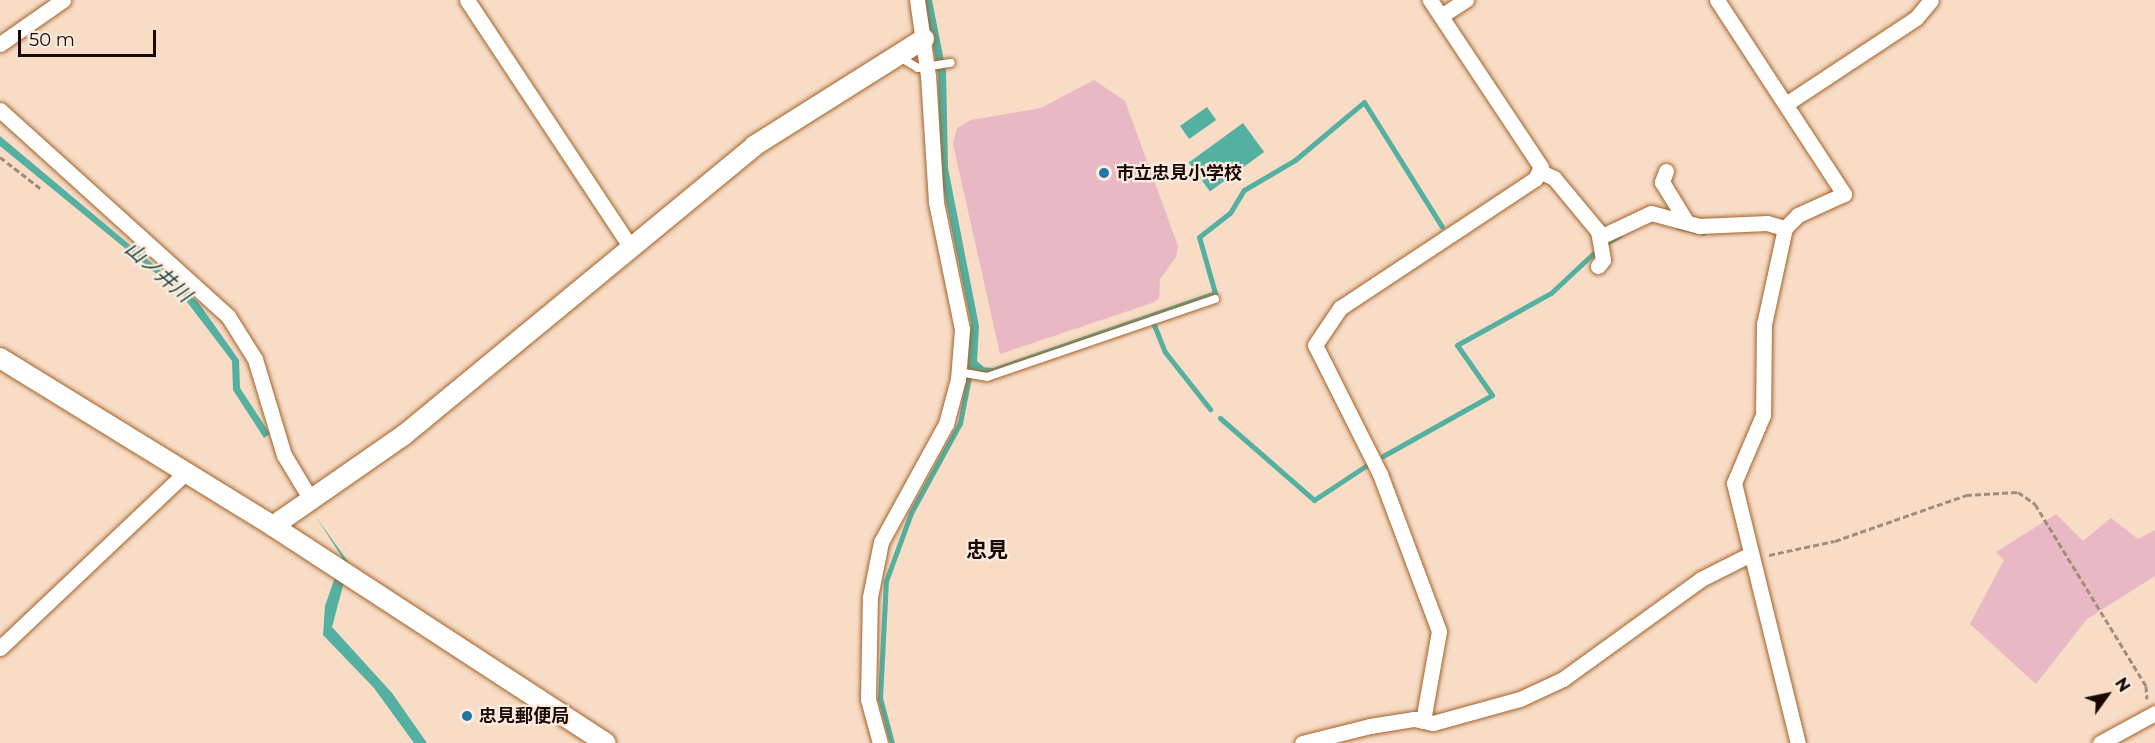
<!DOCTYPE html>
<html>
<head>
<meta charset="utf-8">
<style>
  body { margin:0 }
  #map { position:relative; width:2155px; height:743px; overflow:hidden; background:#f8dcc6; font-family:Montserrat,"Noto Sans JP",sans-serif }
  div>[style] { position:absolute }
  .green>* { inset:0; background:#e8b8c5 }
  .water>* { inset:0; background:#54b0a0; transform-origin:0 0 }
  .stream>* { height:5px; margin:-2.5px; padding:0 2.5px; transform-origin:2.5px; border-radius:2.5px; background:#54b0a0 }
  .path>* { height:3px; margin-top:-1.5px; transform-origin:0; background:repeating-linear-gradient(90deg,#a48c7b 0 6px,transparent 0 9px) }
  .roads { filter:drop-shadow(0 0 2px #a1632a) drop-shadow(0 0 2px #a1632a) }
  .service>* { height:8px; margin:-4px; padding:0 4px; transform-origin:4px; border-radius:4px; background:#fff }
  .minor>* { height:15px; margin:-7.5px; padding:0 7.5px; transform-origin:7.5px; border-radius:7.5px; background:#fff }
  .tertiary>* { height:20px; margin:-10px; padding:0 10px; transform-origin:10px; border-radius:10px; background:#fff }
  .dots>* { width:16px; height:16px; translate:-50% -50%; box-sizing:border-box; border:3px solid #fbece1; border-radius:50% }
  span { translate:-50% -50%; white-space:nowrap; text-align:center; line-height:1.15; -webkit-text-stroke:4.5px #fbece1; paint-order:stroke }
  .poi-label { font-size:18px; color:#1a0800; font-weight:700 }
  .left { translate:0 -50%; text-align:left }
  .water-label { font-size:20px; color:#1c463f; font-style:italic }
  .quarter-label { font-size:21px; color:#1a0800; font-weight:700 }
  .north { position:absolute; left:2077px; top:665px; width:60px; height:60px; -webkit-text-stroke:4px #fbece1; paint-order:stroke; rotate:57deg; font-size:16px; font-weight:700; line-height:24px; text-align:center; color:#1a0800 }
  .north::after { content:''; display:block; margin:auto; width:21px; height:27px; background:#1a0800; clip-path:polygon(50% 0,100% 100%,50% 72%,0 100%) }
  .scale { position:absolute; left:18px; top:30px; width:138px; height:27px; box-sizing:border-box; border:3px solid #1a0800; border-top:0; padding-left:8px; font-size:18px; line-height:21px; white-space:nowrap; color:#1a0800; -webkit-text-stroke:4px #fbece1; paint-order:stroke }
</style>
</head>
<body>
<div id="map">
  <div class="green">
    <div style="clip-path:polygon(1094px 80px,1125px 101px,1178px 246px,1176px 257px,1160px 279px,1159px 299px,1152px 303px,1000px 354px,953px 144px,957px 128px,971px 120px,1041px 108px)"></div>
    <div style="clip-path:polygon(2056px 514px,2083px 541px,2111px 518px,2138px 539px,2155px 530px,2155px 576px,2087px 619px,2036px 684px,1970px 624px,2004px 560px,1996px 552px)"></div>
  </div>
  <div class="water">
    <div style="clip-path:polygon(924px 0,932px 0,946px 71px,948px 168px,979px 326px,977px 361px,986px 369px,980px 371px,967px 370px,971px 323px,941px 177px,938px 71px)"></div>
    <div style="left:1207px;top:107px;width:16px;height:33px;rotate:55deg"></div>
    <div style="left:1243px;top:123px;width:36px;height:67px;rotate:54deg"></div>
    <div style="clip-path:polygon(0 136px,198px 302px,239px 360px,240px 388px,270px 434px,264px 438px,233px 390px,232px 361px,181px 294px,0 146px)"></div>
    <div style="clip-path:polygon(316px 517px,349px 563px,332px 627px,392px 693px,427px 743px,414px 743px,374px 688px,323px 635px,325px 606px,342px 557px)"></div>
  </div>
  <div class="stream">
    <div style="left:1678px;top:227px;width:26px;rotate:13deg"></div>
    <div style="left:1608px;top:242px;width:13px;rotate:-29deg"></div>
    <div style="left:1154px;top:325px;width:29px;rotate:68deg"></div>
    <div style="left:1165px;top:352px;width:73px;rotate:51.7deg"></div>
    <div style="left:979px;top:369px;width:14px;rotate:4deg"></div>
    <div style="left:993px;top:370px;width:235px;rotate:-19.1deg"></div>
    <div style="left:1215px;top:293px;width:58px;rotate:-105.9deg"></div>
    <div style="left:1199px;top:237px;width:39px;rotate:-38deg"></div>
    <div style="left:1230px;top:213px;width:27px;rotate:-59deg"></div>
    <div style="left:1244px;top:190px;width:59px;rotate:-30.5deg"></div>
    <div style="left:1295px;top:160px;width:90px;rotate:-40deg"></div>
    <div style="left:1364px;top:102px;width:147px;rotate:58deg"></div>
    <div style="left:1220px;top:418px;width:125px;rotate:41.1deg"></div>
    <div style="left:1314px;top:500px;width:64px;rotate:-33.4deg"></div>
    <div style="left:1383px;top:456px;width:125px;rotate:-29.2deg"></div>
    <div style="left:1492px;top:395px;width:61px;rotate:-125deg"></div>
    <div style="left:1457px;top:345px;width:107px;rotate:-29deg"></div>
    <div style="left:1551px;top:293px;width:63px;rotate:-43.1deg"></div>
    <div style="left:892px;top:743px;width:47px;rotate:-104.9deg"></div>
    <div style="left:880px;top:698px;width:117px;rotate:-87.1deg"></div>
    <div style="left:886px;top:581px;width:72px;rotate:-69.8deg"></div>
    <div style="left:911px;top:513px;width:102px;rotate:-61.4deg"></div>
    <div style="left:960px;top:423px;width:52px;rotate:-78.9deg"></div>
  </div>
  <div class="path">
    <div style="left:0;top:157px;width:51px;rotate:37.8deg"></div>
    <div style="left:1769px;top:555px;width:67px;rotate:-12deg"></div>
    <div style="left:1835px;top:541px;width:139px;rotate:-19.3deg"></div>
    <div style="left:1966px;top:495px;width:52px;rotate:-3.3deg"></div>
    <div style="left:2018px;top:492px;width:21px;rotate:35deg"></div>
    <div style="left:2035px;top:504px;width:213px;rotate:58.6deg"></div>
    <div style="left:2146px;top:686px;width:13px;rotate:86deg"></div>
  </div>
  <div class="roads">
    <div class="service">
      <div style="left:898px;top:56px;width:23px;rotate:31deg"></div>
      <div style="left:918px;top:68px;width:33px;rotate:-9deg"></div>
      <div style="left:959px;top:372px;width:28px;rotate:10deg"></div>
      <div style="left:987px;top:377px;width:241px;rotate:-18.9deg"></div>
    </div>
    <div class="minor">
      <div style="left:467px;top:0;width:297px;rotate:56.5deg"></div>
      <div style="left:1717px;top:0;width:232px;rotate:56.8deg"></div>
      <div style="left:1844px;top:194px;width:51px;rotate:155.5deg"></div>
      <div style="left:1798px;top:215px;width:18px;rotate:135deg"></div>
      <div style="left:1785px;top:228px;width:98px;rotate:102.3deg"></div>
      <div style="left:1764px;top:324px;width:91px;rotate:90.6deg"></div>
      <div style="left:1763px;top:415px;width:74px;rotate:113.1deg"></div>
      <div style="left:1734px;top:483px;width:268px;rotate:76.2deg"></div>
      <div style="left:1441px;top:16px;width:30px;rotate:-33deg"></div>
      <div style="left:0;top:44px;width:77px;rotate:-34.9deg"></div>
      <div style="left:1786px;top:104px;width:156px;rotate:-33.5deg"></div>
      <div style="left:1916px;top:18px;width:23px;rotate:-50deg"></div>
      <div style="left:0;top:110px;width:307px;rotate:42.1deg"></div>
      <div style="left:228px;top:316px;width:51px;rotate:57.9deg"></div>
      <div style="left:255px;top:359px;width:100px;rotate:73.2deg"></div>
      <div style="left:284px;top:455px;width:50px;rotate:58.8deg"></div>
      <div style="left:1539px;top:171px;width:17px;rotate:25deg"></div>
      <div style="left:1554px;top:178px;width:69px;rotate:50.3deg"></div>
      <div style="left:1598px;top:231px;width:29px;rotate:80deg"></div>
      <div style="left:1603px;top:260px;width:8px;rotate:130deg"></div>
      <div style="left:1666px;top:171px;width:12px;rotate:110deg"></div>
      <div style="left:1662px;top:182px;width:46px;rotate:58.4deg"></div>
      <div style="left:1600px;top:237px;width:56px;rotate:-25.2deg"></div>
      <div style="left:1651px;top:213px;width:50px;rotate:15.2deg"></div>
      <div style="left:1699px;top:226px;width:68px;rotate:-2.5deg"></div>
      <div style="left:1767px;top:223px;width:19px;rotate:16deg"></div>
      <div style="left:0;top:648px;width:255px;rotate:-43.4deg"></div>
      <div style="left:1423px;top:721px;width:91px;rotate:-79.9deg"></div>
      <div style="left:1439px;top:631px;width:168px;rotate:-110.6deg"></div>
      <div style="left:1380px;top:474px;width:144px;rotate:-116.7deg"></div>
      <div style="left:1315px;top:345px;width:45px;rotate:-56deg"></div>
      <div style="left:1340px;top:308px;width:234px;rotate:-33.5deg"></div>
      <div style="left:1535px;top:179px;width:13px;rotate:-63deg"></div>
      <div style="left:1541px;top:167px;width:201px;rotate:-123.6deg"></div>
      <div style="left:880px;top:743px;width:46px;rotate:-105.3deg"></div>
      <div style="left:868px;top:699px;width:102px;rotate:-88.9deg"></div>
      <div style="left:870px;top:597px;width:56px;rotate:-78.7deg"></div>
      <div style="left:881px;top:542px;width:135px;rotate:-61.2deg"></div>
      <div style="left:946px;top:424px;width:47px;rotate:-75.1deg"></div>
      <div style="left:958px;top:379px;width:50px;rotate:-85.4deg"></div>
      <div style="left:962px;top:329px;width:130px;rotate:-101.6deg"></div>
      <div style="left:936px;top:202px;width:126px;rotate:-93.6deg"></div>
      <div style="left:928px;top:76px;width:77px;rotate:-98.2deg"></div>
      <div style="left:1302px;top:743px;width:70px;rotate:-14deg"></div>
      <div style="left:1370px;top:726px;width:45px;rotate:-9deg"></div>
      <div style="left:1414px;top:719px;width:19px;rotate:12deg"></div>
      <div style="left:1433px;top:723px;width:90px;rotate:-15.4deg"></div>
      <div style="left:1520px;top:699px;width:47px;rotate:-24.9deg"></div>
      <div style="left:1563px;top:679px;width:170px;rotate:-35.9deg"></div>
      <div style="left:1701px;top:579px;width:54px;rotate:-26.6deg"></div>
      <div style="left:2100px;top:743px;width:63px;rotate:-28.6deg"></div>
    </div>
    <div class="tertiary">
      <div style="left:0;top:358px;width:321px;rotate:31.6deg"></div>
      <div style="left:273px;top:526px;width:397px;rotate:33.1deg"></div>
      <div style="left:273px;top:526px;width:160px;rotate:-34.8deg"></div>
      <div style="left:404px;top:435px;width:454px;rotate:-39.5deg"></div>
      <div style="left:754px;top:146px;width:201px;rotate:-32.2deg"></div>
    </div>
  </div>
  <div class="dots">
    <div style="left:1104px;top:173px;background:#2374a6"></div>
    <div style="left:467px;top:716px;background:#2374a6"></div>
  </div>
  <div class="poi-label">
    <span class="left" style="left:1116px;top:173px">市立忠見小学校</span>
    <span class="left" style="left:479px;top:716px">忠見郵便局</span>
  </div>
  <div class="water-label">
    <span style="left:158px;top:272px;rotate:41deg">山ノ井川</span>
  </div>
  <div class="quarter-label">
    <span style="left:987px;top:550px">忠見</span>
  </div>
  <div class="north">N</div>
  <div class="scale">50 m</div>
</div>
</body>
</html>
